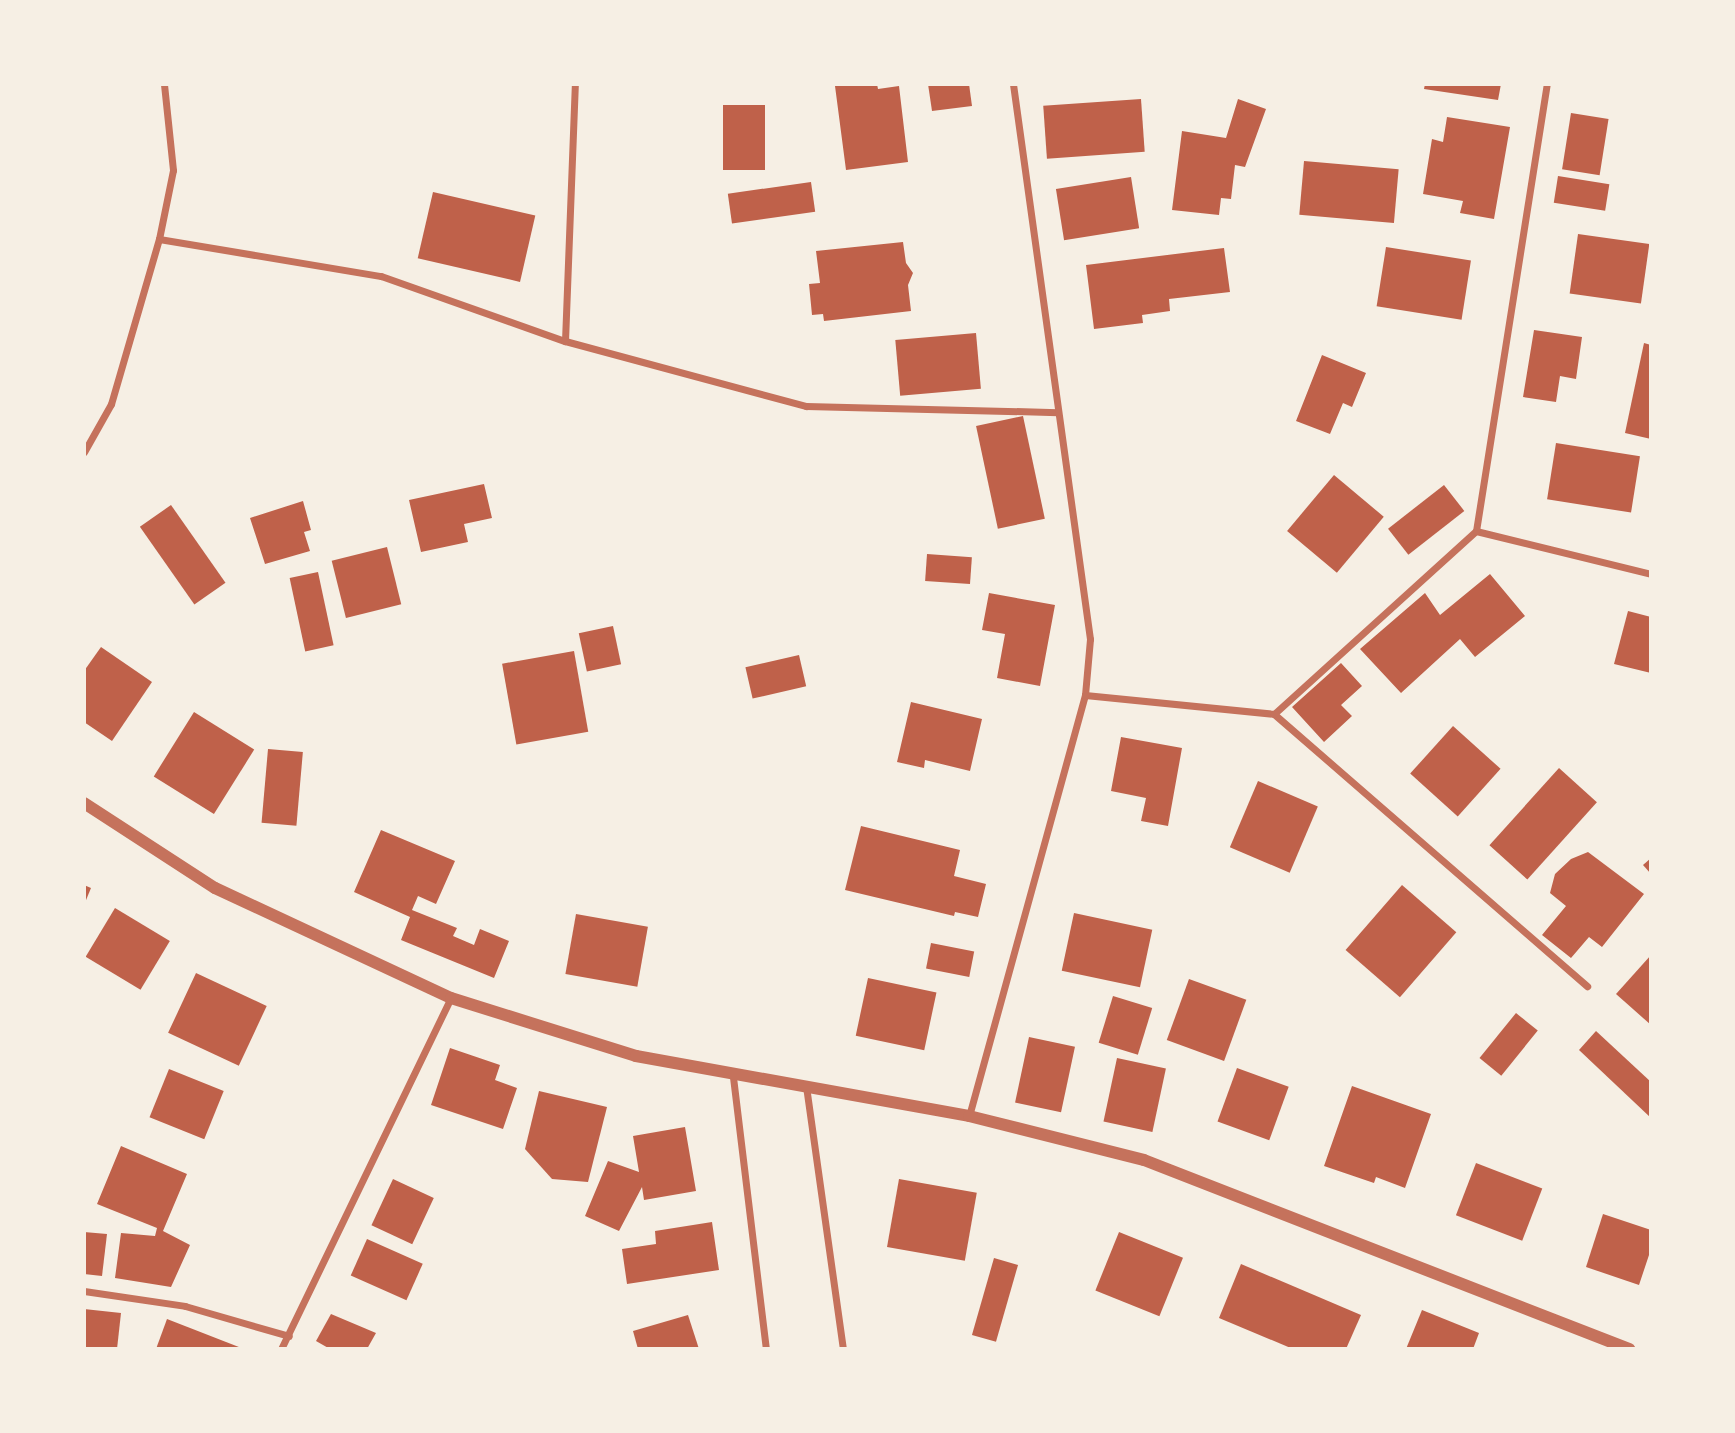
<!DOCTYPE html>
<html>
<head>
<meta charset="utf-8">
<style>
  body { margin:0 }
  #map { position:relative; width:1735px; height:1433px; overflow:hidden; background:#f6efe4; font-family:Spectral,serif }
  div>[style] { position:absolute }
  .building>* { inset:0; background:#bf614a; transform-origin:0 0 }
  .minor>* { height:7px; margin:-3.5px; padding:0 3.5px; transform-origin:3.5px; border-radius:3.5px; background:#c5725c }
  .tertiary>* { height:12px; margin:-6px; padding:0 6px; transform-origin:6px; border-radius:6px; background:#c5725c }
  span { translate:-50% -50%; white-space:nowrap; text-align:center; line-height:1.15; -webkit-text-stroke:5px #f6efe4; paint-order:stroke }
  .frame { position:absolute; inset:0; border:86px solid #f6efe4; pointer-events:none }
</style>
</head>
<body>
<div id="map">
  <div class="building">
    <div style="clip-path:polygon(877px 84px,878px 89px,899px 86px,908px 162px,846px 170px,835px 86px)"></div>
    <div style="clip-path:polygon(928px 84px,969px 84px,972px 106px,932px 111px)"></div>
    <div style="clip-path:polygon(1425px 84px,1501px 84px,1498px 100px,1424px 89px)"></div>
    <div style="left:1141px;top:99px;width:53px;height:98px;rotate:86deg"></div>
    <div style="clip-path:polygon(1238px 99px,1266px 109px,1245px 167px,1235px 165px,1231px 199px,1221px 198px,1219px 215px,1172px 210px,1182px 131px,1226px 138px)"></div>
    <div style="left:723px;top:105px;width:42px;height:65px"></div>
    <div style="left:1571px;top:113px;width:38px;height:57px;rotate:9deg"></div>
    <div style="clip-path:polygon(1447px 117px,1510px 127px,1494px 219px,1460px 213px,1463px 201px,1423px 194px,1432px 139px,1443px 142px)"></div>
    <div style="left:1304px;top:161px;width:95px;height:54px;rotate:5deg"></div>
    <div style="left:1558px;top:176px;width:52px;height:27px;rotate:9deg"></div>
    <div style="left:1131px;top:177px;width:52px;height:76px;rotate:81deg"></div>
    <div style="left:811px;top:182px;width:30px;height:84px;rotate:82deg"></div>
    <div style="left:433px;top:192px;width:105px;height:68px;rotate:13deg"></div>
    <div style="left:1578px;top:234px;width:72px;height:60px;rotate:8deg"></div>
    <div style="clip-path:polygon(903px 242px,906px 263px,913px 273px,908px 285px,911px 311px,824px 321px,823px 314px,812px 315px,809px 284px,820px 283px,816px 251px)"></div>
    <div style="left:1386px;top:247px;width:86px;height:60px;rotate:9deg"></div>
    <div style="clip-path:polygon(1224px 248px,1230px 292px,1169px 299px,1170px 311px,1142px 315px,1143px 323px,1094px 329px,1086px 265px)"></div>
    <div style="clip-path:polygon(1534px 330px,1582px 337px,1576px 379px,1560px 376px,1556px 402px,1523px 397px)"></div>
    <div style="left:976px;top:333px;width:56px;height:81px;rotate:85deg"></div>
    <div style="clip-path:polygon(1644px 343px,1651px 345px,1651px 439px,1625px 433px)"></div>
    <div style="clip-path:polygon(1322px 355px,1366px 373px,1352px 407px,1343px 403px,1330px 434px,1296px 421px)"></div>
    <div style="left:1023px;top:416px;width:105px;height:48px;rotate:78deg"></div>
    <div style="left:1556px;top:443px;width:85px;height:57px;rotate:9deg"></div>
    <div style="left:1334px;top:475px;width:65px;height:73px;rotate:40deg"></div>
    <div style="clip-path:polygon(484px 484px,492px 518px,464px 524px,468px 542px,421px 552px,409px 500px)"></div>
    <div style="left:1444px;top:485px;width:33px;height:71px;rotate:52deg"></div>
    <div style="clip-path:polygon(303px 501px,311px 530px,304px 532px,310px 551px,265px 564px,250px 518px)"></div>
    <div style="left:171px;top:505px;width:95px;height:38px;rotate:55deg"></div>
    <div style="left:387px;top:547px;width:59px;height:57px;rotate:76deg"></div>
    <div style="left:927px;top:554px;width:45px;height:27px;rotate:4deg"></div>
    <div style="left:318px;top:572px;width:75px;height:29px;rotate:78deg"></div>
    <div style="clip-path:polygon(1490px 574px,1525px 616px,1475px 657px,1460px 639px,1401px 693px,1360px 649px,1425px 593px,1440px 615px)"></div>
    <div style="clip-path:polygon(989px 593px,1055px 605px,1040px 686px,997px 678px,1005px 634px,982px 630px)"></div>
    <div style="clip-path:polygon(1628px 611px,1651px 617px,1651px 673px,1614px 664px)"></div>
    <div style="left:613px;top:626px;width:39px;height:35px;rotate:78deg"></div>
    <div style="clip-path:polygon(101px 647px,152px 682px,112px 741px,84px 722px,84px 671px)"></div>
    <div style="left:574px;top:651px;width:82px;height:73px;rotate:80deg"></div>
    <div style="left:799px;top:655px;width:32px;height:55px;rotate:77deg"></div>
    <div style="clip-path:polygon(1341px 663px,1362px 686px,1341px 705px,1352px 716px,1324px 742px,1292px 707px)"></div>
    <div style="clip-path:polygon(911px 702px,982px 719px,970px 771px,925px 760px,924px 768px,897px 762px)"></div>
    <div style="left:194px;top:712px;width:71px;height:76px;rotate:32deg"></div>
    <div style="left:1453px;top:726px;width:64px;height:64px;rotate:42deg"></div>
    <div style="clip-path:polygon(1121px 737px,1182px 748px,1168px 826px,1141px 821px,1146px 798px,1111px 791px)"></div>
    <div style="left:268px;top:749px;width:35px;height:74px;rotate:5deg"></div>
    <div style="left:1559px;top:768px;width:51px;height:104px;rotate:42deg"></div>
    <div style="left:1258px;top:781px;width:65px;height:72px;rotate:23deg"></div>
    <div style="clip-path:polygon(861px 826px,960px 850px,954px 876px,986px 884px,978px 917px,955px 912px,954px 916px,845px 890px)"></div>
    <div style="clip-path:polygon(381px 830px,455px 861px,436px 904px,418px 896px,412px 910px,457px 928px,453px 936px,474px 945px,480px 929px,509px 941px,494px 978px,401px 940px,410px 917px,354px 892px)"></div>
    <div style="clip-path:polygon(1588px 852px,1644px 894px,1602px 947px,1589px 937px,1571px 958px,1542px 935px,1566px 906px,1550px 893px,1555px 874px,1571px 859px)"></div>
    <div style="clip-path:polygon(1651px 858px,1651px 874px,1643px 865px)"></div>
    <div style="clip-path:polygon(84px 885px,91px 888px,84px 905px)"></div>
    <div style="left:1402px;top:885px;width:72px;height:86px;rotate:41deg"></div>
    <div style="left:115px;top:908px;width:64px;height:57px;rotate:31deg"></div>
    <div style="left:1074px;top:913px;width:80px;height:59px;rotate:12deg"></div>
    <div style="left:576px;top:914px;width:73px;height:61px;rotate:10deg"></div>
    <div style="left:931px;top:943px;width:44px;height:26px;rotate:11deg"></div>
    <div style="clip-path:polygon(1651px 955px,1651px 1025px,1616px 994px)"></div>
    <div style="left:196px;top:973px;width:78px;height:66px;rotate:25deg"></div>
    <div style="left:868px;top:978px;width:70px;height:59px;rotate:12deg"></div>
    <div style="left:1189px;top:979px;width:61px;height:65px;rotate:20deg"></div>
    <div style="left:1113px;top:996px;width:41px;height:49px;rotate:17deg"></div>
    <div style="left:1516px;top:1013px;width:28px;height:58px;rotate:39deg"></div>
    <div style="clip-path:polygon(1596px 1031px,1651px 1082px,1651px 1118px,1579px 1050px)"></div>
    <div style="left:1029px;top:1037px;width:47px;height:67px;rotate:12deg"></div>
    <div style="clip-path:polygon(450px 1048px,500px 1065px,495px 1080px,517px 1088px,503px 1129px,431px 1105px)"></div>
    <div style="left:1117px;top:1058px;width:50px;height:65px;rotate:12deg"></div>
    <div style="left:1237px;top:1068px;width:55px;height:57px;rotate:20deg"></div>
    <div style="left:169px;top:1069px;width:59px;height:52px;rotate:22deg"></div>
    <div style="clip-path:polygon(1352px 1086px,1431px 1114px,1405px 1188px,1376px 1177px,1374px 1183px,1324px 1166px)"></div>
    <div style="clip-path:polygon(539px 1091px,607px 1107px,588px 1182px,552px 1179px,525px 1149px)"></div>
    <div style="clip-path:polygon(685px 1127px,696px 1191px,644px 1200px,642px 1187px,619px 1231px,585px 1216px,608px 1161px,639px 1172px,633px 1136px)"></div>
    <div style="clip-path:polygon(121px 1146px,187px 1174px,163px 1231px,190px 1245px,171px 1287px,115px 1278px,121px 1233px,155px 1236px,157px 1228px,97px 1204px)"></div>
    <div style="left:1476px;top:1163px;width:71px;height:56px;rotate:21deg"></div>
    <div style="left:393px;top:1179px;width:45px;height:51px;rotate:25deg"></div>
    <div style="left:899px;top:1179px;width:79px;height:69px;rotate:10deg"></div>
    <div style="clip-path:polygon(1603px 1214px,1651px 1230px,1651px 1249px,1639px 1285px,1586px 1267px)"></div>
    <div style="clip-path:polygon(712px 1222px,719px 1270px,627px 1284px,622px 1249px,656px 1244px,655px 1231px)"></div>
    <div style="clip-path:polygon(84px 1232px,107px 1234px,102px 1276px,84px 1274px)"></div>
    <div style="left:1119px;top:1232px;width:69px;height:63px;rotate:22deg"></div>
    <div style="left:367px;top:1239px;width:61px;height:40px;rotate:24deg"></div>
    <div style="left:994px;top:1258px;width:25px;height:80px;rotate:16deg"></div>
    <div style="clip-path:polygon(1241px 1264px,1361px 1315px,1346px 1349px,1293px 1349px,1219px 1318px)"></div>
    <div style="clip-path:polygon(84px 1309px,121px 1313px,117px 1349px,84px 1348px)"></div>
    <div style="clip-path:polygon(1422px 1310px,1479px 1333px,1473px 1349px,1406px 1349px)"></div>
    <div style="clip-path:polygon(331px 1314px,376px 1333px,367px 1349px,330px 1349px,316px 1341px)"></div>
    <div style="clip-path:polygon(688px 1315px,699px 1349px,638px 1349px,633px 1331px)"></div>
    <div style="clip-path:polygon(167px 1319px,244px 1349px,156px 1349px)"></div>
  </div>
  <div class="minor">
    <div style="left:159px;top:239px;width:225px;rotate:9.5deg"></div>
    <div style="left:381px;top:276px;width:195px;rotate:19.5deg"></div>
    <div style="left:565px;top:341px;width:250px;rotate:15.1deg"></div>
    <div style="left:806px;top:406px;width:252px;rotate:1.4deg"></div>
    <div style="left:565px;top:341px;width:257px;rotate:-87.8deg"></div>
    <div style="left:84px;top:452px;width:55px;rotate:-60.6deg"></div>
    <div style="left:111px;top:404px;width:172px;rotate:-73.8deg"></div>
    <div style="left:159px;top:239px;width:70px;rotate:-78.5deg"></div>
    <div style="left:173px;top:170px;width:86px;rotate:-96deg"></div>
    <div style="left:1476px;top:531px;width:180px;rotate:13.8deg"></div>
    <div style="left:1085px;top:695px;width:190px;rotate:5.7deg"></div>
    <div style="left:1274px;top:714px;width:415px;rotate:41deg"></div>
    <div style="left:1274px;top:714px;width:273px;rotate:-42.2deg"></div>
    <div style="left:1476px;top:531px;width:453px;rotate:-81deg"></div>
    <div style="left:733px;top:1077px;width:274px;rotate:83.1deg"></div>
    <div style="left:806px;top:1086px;width:266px;rotate:82deg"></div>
    <div style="left:969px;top:1116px;width:437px;rotate:-74.6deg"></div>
    <div style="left:1085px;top:695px;width:56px;rotate:-84.9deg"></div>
    <div style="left:1090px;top:639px;width:560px;rotate:-97.9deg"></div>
    <div style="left:84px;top:1291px;width:102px;rotate:8.4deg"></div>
    <div style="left:185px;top:1306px;width:108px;rotate:16.1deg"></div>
    <div style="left:281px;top:1349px;width:390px;rotate:-64.2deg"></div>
  </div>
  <div class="tertiary">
    <div style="left:84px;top:803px;width:156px;rotate:33deg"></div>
    <div style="left:215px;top:888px;width:260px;rotate:25deg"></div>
    <div style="left:451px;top:998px;width:194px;rotate:17.4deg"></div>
    <div style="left:636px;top:1056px;width:338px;rotate:10.2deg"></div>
    <div style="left:969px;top:1116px;width:180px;rotate:14.1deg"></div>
    <div style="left:1144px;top:1160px;width:521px;rotate:21.29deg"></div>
  </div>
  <div class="frame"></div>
</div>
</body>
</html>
